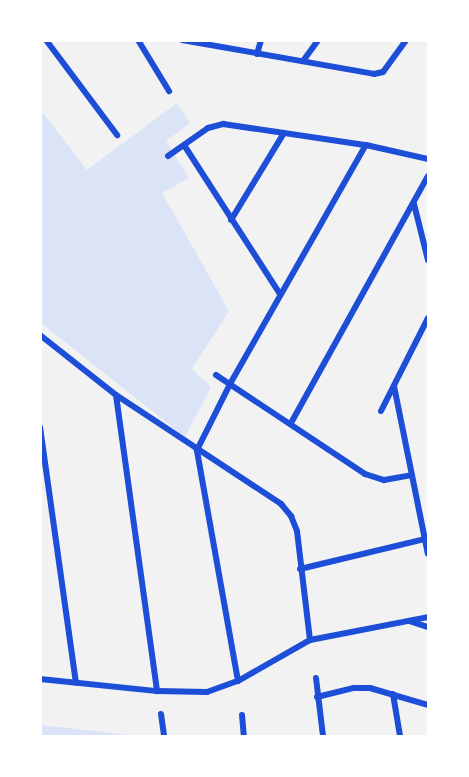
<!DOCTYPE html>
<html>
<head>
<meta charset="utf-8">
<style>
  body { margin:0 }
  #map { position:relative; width:469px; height:777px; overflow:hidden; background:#f2f2f2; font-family:"Varela Round",sans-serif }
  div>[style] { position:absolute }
  .green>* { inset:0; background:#dbe4f7 }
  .minor>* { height:6px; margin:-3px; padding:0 3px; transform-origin:3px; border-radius:3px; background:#1d4ed8 }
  span { translate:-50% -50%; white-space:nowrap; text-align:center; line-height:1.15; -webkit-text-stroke:6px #fff; paint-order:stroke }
  .frame { position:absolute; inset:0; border:42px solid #fff; pointer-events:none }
</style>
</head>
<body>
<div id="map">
  <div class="green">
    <div style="clip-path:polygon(177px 103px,190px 123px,166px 141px,189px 178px,162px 193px,229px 311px,192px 369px,211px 387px,185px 437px,41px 323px,40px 109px,87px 170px)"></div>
    <div style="clip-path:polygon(41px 725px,138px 736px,41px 736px)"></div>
  </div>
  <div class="minor">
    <div style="left:46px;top:40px;width:119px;rotate:53.2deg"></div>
    <div style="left:138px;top:40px;width:60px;rotate:58.7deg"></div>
    <div style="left:182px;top:40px;width:195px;rotate:10deg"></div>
    <div style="left:374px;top:74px;width:9px;rotate:-13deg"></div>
    <div style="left:383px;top:72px;width:39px;rotate:-54deg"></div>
    <div style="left:257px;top:54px;width:15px;rotate:-74deg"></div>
    <div style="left:303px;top:61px;width:26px;rotate:-54deg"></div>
    <div style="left:184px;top:145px;width:177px;rotate:57.2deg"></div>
    <div style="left:168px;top:156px;width:49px;rotate:-35deg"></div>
    <div style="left:208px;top:128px;width:16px;rotate:-15deg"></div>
    <div style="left:223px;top:124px;width:145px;rotate:8.4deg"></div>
    <div style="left:366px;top:145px;width:64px;rotate:12.7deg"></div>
    <div style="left:414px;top:204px;width:58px;rotate:76deg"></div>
    <div style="left:231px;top:220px;width:102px;rotate:-58.7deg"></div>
    <div style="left:40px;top:335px;width:97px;rotate:38.3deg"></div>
    <div style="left:116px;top:395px;width:198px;rotate:33.4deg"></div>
    <div style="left:281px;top:504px;width:16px;rotate:50deg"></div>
    <div style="left:291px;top:516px;width:16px;rotate:68deg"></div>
    <div style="left:297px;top:531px;width:110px;rotate:83.2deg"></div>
    <div style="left:216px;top:375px;width:179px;rotate:33.6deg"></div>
    <div style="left:365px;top:474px;width:20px;rotate:18deg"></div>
    <div style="left:384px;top:480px;width:28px;rotate:-10deg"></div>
    <div style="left:394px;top:386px;width:171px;rotate:78.6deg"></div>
    <div style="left:116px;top:395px;width:299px;rotate:82.1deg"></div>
    <div style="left:381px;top:411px;width:104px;rotate:-63.2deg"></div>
    <div style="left:291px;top:423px;width:282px;rotate:-61deg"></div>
    <div style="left:40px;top:427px;width:258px;rotate:82deg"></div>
    <div style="left:300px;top:569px;width:129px;rotate:-13.5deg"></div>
    <div style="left:409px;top:621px;width:20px;rotate:18deg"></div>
    <div style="left:316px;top:678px;width:58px;rotate:83.1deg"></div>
    <div style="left:40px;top:679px;width:118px;rotate:5.9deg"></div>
    <div style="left:157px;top:691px;width:50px;rotate:1.1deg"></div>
    <div style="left:207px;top:692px;width:33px;rotate:-20deg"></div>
    <div style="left:238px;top:681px;width:83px;rotate:-29.7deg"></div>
    <div style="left:310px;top:640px;width:120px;rotate:-11deg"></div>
    <div style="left:238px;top:681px;width:235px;rotate:-100.1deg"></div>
    <div style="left:197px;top:450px;width:74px;rotate:-63.4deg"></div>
    <div style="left:230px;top:384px;width:275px;rotate:-60.4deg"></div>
    <div style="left:393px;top:694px;width:43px;rotate:80.5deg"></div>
    <div style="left:317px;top:697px;width:38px;rotate:-14deg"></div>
    <div style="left:354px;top:688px;width:16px"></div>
    <div style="left:370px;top:688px;width:60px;rotate:16.3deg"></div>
    <div style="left:161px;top:714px;width:22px;rotate:82deg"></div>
    <div style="left:242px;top:715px;width:21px;rotate:85deg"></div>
  </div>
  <div class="frame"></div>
</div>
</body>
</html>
